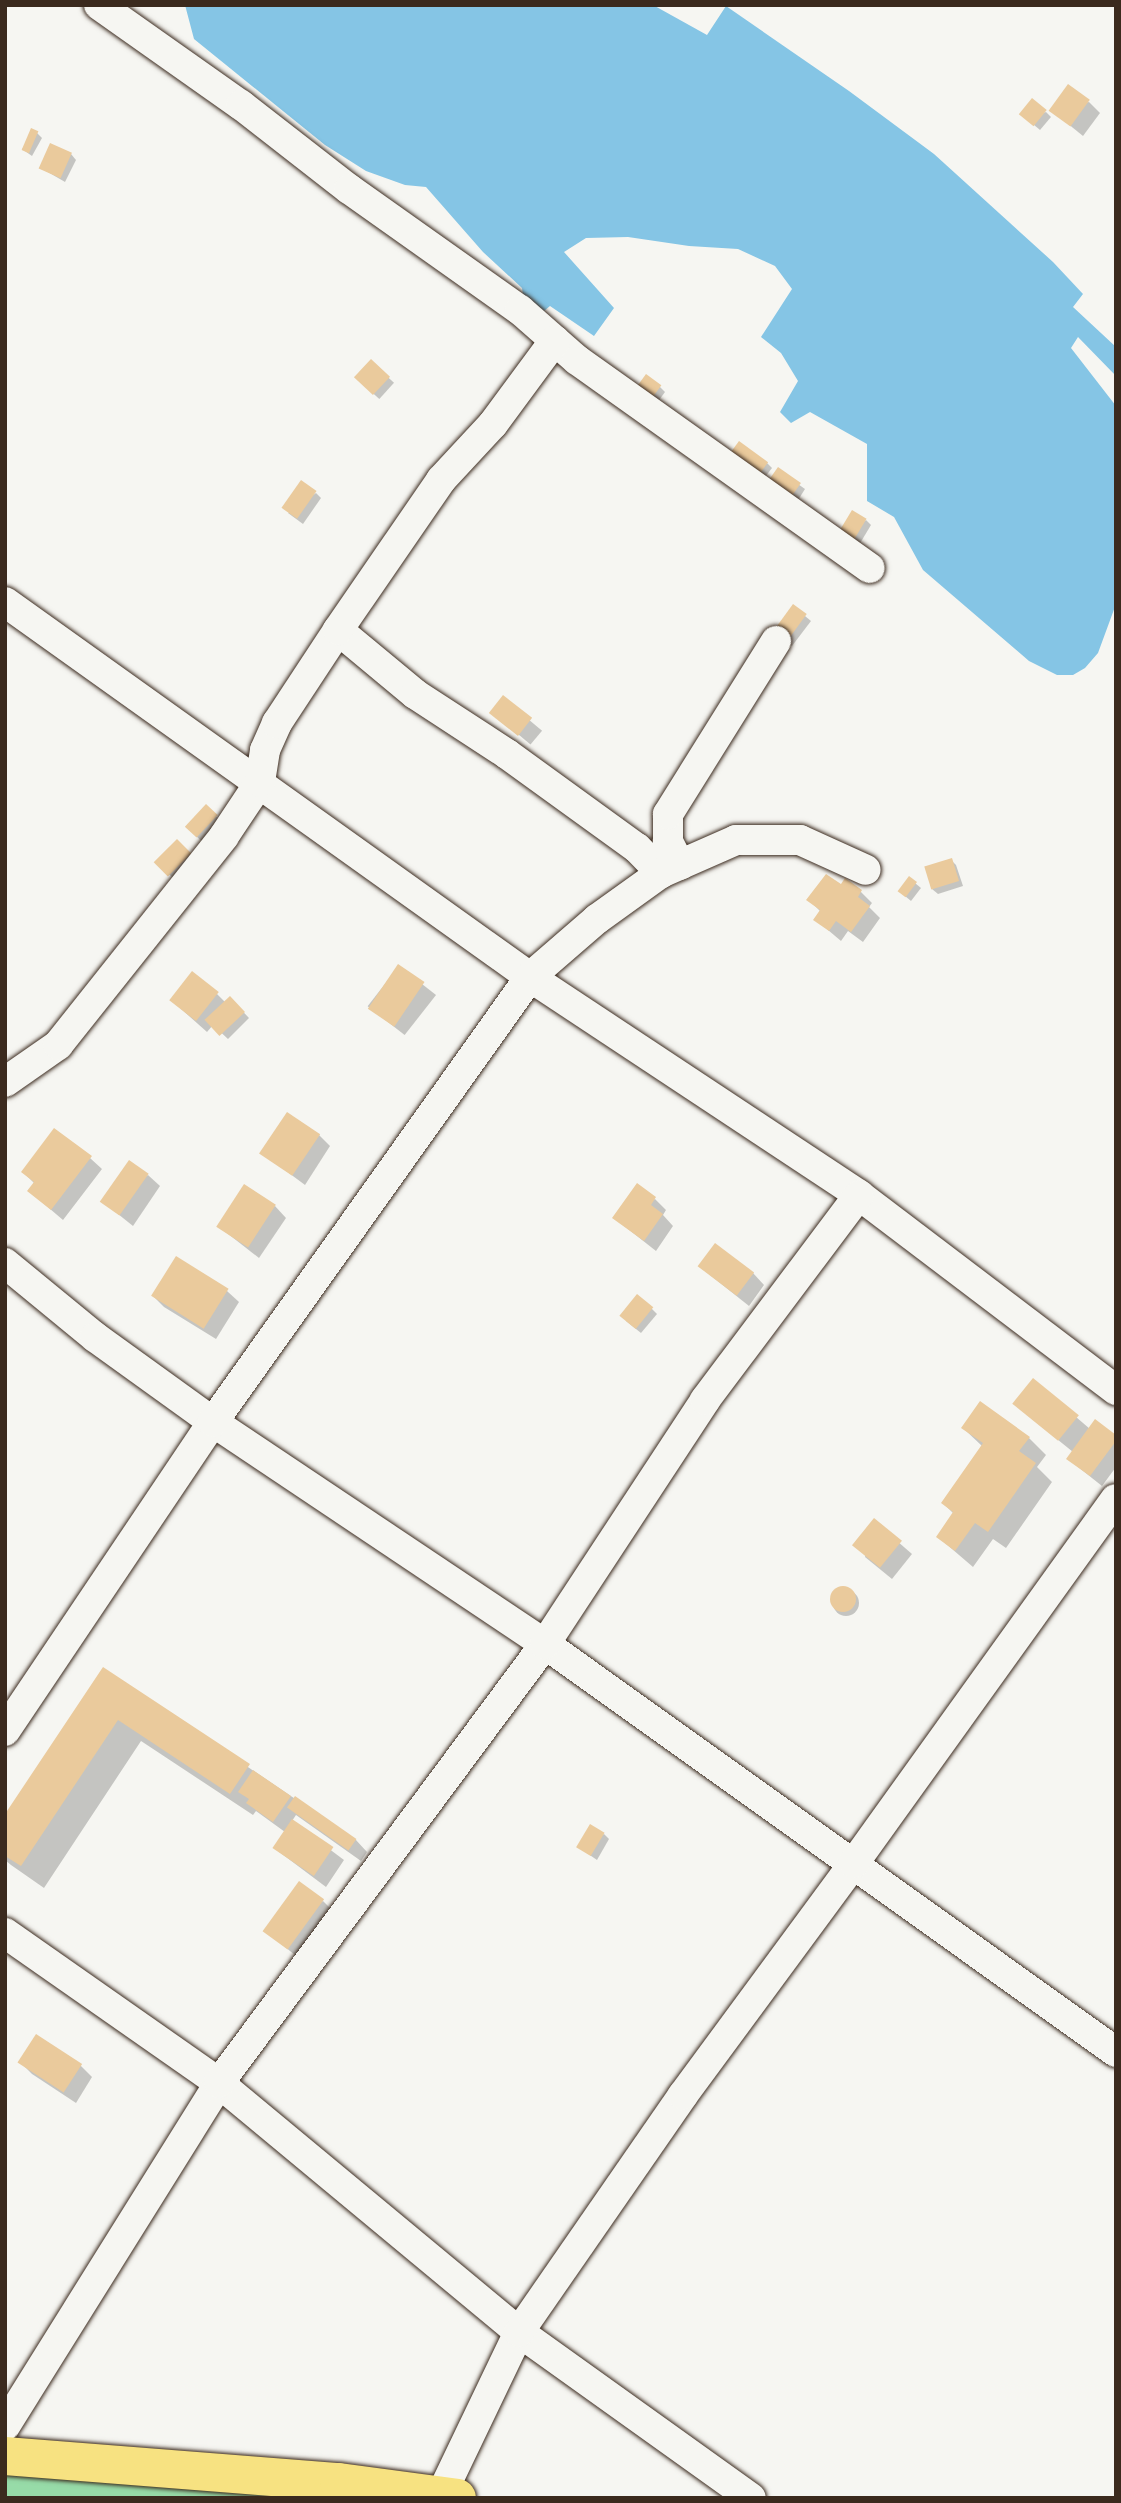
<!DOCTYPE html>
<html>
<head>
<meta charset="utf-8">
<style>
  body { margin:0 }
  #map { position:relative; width:1121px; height:2503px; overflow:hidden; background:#f6f6f2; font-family:Kalam,sans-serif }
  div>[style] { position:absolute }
  .green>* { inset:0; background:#97dba8 }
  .water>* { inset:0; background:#85c5e5 }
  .shadow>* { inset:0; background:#0003; transform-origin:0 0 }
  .round { border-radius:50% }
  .building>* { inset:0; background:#eaca9c; transform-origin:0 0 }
  .roads { filter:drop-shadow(0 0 2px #3b2a1e) drop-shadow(0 0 2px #3b2a1e) }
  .minor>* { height:30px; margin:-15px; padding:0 15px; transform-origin:15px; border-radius:15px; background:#f6f6f2 }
  .major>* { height:38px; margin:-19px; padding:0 19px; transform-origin:19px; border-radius:19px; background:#f7e281 }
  span { translate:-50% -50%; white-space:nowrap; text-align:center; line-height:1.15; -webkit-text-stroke:6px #f6f6f2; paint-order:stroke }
  .frame { position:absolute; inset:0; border:7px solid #3b2a1e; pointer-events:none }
</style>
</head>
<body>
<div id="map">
  <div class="green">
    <div style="clip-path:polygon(5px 2456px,457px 2498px,5px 2498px)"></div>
  </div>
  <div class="water">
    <div style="clip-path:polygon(185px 5px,653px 5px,707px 35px,726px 6px,849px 91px,934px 154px,1053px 262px,1083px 294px,1073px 307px,1116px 347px,1116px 376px,1078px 337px,1071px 348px,1116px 406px,1116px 604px,1098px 653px,1085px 668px,1073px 675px,1057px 675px,1029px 661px,923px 570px,894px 517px,867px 501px,867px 444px,810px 412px,791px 423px,780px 412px,798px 381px,781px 353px,761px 337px,792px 289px,775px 266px,738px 249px,689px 246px,628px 237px,586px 238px,564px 252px,614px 308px,594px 336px,550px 306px,544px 311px,523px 295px,522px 288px,483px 252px,426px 187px,405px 185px,366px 171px,325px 145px,278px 107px,194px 39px)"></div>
  </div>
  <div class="shadow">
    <div style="clip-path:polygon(1089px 102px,1100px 113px,1083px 136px,1051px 110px)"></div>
    <div style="clip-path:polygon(1046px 112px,1051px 117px,1040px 130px,1027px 119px)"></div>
    <div style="clip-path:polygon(37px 133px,42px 138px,32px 156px,22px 149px)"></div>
    <div style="clip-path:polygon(71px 154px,76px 160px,65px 182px,41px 168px)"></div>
    <div style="left:371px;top:362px;width:31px;height:22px;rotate:42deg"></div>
    <div style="clip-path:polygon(659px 386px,665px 392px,657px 403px,638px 387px)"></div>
    <div style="clip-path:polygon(730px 456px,767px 463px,772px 468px,762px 481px)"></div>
    <div style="clip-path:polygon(778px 470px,805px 489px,795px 505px)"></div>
    <div style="clip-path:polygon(316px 493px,321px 498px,303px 524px,288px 513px)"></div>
    <div style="clip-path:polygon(866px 520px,871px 525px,859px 545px,846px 537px)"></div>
    <div style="clip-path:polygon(793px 606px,811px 621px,792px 646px,780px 636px)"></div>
    <div style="left:503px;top:698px;width:51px;height:18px;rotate:40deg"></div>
    <div style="left:206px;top:807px;width:22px;height:28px;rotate:43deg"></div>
    <div style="left:177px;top:842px;width:25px;height:29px;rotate:43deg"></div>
    <div style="clip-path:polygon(951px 860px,956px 865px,963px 886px,938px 894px,932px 889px)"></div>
    <div style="clip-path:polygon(909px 878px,921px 888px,911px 901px,905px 896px)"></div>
    <div style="clip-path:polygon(841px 887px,861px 892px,872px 903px,869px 907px,880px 918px,863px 942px,848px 931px,841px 941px,815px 919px,821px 912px,809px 900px)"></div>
    <div style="left:399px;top:966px;width:47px;height:51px;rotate:38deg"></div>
    <div style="clip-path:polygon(217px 994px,226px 1003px,230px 998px,249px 1018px,228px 1039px,213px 1025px,207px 1032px,171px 1000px)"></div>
    <div style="clip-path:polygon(319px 1135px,330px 1146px,305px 1185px,262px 1153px)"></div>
    <div style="clip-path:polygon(90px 1158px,102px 1169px,63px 1220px,29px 1191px,35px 1184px,23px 1172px)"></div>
    <div style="clip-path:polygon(148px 1175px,160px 1186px,133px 1226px,103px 1202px)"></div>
    <div style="clip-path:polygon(655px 1199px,666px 1210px,663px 1215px,673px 1226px,656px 1251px,614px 1218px)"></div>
    <div style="clip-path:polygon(275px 1206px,286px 1218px,259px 1258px,218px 1226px)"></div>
    <div style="clip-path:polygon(177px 1258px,227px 1291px,239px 1302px,216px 1339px,164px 1307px,153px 1296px)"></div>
    <div style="clip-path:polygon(700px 1267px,753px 1273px,764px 1285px,749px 1306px)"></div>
    <div style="clip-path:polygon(651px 1308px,657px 1314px,641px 1333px,626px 1321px)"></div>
    <div style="clip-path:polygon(1033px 1380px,1090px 1429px,1116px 1437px,1116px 1467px,1102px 1486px,1068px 1459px,1073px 1452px,1026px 1414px)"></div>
    <div style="clip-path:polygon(963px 1428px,1029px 1438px,1046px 1455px,1037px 1467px,1052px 1482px,1006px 1548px,993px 1539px,973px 1567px,938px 1537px,954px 1514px,943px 1503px,982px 1446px)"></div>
    <div style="clip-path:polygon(874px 1521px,912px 1554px,892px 1579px,865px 1557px)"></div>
    <div class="round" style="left:833px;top:1590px;width:26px;height:26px"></div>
    <div style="clip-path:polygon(103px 1669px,356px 1840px,367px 1852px,361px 1861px,296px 1815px,292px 1821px,344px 1860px,326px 1887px,274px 1848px,285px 1832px,256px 1811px,253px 1815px,141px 1741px,44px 1888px,11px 1865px,5px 1860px,5px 1817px)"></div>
    <div style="clip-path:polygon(604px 1834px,609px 1839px,597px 1860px,578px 1847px)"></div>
    <div style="clip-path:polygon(323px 1901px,334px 1912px,300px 1959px,265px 1931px)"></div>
    <div style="clip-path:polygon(37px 2037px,81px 2066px,92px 2077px,76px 2103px,32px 2074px,20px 2062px)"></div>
  </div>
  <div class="building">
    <div style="left:1068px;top:84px;width:27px;height:33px;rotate:36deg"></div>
    <div style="left:1032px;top:98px;width:19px;height:21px;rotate:39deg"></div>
    <div style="left:31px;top:128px;width:8px;height:24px;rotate:23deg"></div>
    <div style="left:50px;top:143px;width:24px;height:28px;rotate:24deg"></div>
    <div style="left:371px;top:359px;width:26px;height:25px;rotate:43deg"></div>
    <div style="left:646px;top:374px;width:19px;height:17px;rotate:36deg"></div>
    <div style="left:739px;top:441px;width:36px;height:19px;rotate:36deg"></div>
    <div style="left:778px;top:467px;width:28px;height:22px;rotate:35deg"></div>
    <div style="left:301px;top:480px;width:19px;height:34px;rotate:35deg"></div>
    <div style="left:852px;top:510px;width:17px;height:26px;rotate:31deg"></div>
    <div style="left:793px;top:604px;width:17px;height:34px;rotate:36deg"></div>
    <div style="left:503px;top:695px;width:37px;height:23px;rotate:38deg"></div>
    <div style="left:206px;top:804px;width:16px;height:31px;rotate:43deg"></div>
    <div style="left:177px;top:839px;width:20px;height:33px;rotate:45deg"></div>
    <div style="left:952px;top:858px;width:24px;height:29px;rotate:73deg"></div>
    <div style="clip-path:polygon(826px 874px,841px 884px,845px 878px,862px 890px,858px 897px,870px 906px,851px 932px,836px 921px,829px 931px,813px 920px,820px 910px,806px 900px)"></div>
    <div style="left:909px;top:876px;width:10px;height:19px;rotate:37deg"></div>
    <div style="left:398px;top:964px;width:32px;height:54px;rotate:34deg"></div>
    <div style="left:192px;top:971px;width:34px;height:37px;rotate:38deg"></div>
    <div style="left:230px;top:996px;width:22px;height:35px;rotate:47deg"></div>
    <div style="left:287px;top:1112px;width:40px;height:50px;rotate:34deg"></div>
    <div style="clip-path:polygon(54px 1128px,92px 1156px,51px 1210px,27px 1191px,34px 1182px,21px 1172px)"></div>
    <div style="left:129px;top:1160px;width:24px;height:51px;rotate:35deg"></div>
    <div style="clip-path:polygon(637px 1183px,656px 1197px,651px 1205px,663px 1214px,644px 1241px,612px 1218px)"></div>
    <div style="left:244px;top:1184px;width:38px;height:51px;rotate:33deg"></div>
    <div style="left:715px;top:1243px;width:49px;height:29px;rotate:37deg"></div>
    <div style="left:176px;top:1256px;width:62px;height:47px;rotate:32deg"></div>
    <div style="left:637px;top:1294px;width:21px;height:28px;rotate:39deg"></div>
    <div style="left:1033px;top:1378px;width:59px;height:33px;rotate:39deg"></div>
    <div style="clip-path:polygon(980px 1401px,1030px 1437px,1019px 1451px,1036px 1463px,988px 1532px,975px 1523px,955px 1551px,936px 1537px,953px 1512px,941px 1503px,983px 1443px,961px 1428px)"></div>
    <div style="clip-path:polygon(1095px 1419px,1116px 1435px,1116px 1441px,1090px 1476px,1066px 1459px)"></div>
    <div style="left:874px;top:1518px;width:36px;height:35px;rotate:39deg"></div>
    <div class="round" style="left:830px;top:1586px;width:26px;height:26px"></div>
    <div style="clip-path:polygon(103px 1667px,250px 1764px,230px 1794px,118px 1720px,21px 1866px,5px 1856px,5px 1814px)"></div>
    <div style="clip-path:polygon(253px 1770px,291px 1796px,273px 1822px,246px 1803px,249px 1799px,238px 1792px)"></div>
    <div style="left:295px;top:1796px;width:75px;height:14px;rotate:35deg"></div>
    <div style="left:292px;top:1819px;width:50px;height:35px;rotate:34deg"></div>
    <div style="left:590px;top:1824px;width:17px;height:27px;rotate:31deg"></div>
    <div style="left:299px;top:1881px;width:31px;height:62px;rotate:36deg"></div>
    <div style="left:36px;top:2034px;width:55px;height:34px;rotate:33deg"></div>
  </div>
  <div class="roads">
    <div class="minor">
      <div style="left:99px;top:5px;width:174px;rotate:35.2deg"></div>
      <div style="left:241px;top:105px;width:137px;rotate:37.9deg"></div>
      <div style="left:349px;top:189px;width:209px;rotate:35.3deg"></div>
      <div style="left:520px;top:310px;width:76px;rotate:41.3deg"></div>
      <div style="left:577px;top:360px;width:359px;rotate:35.4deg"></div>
      <div style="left:5px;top:602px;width:645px;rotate:35.54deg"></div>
      <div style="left:530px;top:977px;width:395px;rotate:33.5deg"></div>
      <div style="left:859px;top:1195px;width:323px;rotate:37.2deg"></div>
      <div style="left:338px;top:630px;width:100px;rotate:39.7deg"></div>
      <div style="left:415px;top:694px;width:110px;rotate:33.1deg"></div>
      <div style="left:507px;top:754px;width:160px;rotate:35.9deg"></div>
      <div style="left:637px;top:848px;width:35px;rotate:46deg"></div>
      <div style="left:680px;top:865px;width:27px;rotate:-117deg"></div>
      <div style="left:668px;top:841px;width:27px;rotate:-90deg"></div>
      <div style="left:668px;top:814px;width:204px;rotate:-58deg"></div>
      <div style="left:5px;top:1082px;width:65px;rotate:-34.9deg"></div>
      <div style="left:58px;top:1045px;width:267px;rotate:-51.5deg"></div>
      <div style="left:224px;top:836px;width:65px;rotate:-56.3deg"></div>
      <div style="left:260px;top:782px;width:32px;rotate:-81deg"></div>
      <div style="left:265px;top:750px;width:30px;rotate:-66deg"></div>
      <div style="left:277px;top:723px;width:111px;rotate:-56.7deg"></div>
      <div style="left:338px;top:630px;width:182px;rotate:-55.5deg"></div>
      <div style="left:441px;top:480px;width:76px;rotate:-47.1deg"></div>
      <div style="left:493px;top:424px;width:104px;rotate:-53.6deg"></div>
      <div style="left:5px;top:1263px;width:117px;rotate:39.4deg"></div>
      <div style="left:95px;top:1337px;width:145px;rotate:35.8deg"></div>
      <div style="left:213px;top:1422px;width:399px;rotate:33.8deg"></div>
      <div style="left:545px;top:1644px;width:702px;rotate:35.55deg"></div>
      <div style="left:5px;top:1731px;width:372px;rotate:-56.1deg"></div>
      <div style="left:213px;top:1422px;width:546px;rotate:-54.54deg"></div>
      <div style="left:530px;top:977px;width:89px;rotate:-40.9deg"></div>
      <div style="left:597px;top:919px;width:79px;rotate:-35.7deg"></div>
      <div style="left:661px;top:873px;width:82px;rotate:-23.7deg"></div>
      <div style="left:736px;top:840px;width:64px"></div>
      <div style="left:800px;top:840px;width:72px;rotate:24.4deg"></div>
      <div style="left:5px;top:1933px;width:261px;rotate:35deg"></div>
      <div style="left:219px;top:2083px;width:390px;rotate:39.7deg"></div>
      <div style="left:519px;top:2332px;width:285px;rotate:35.6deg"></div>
      <div style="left:5px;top:2426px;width:404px;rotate:-58deg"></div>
      <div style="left:219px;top:2083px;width:547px;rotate:-53.4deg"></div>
      <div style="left:545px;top:1644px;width:292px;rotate:-56.7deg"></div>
      <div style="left:705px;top:1400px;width:256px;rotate:-53.1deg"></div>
      <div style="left:441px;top:2495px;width:181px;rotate:-64.4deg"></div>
      <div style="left:519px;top:2332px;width:288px;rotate:-55.3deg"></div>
      <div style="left:683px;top:2095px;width:288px;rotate:-53.6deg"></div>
      <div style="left:854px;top:1863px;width:448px;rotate:-54.3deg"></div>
    </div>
    <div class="major">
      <div style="left:5px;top:2456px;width:335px;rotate:4.5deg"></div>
      <div style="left:339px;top:2482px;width:119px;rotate:7.7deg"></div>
    </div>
  </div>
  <div class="frame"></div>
</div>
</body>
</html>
